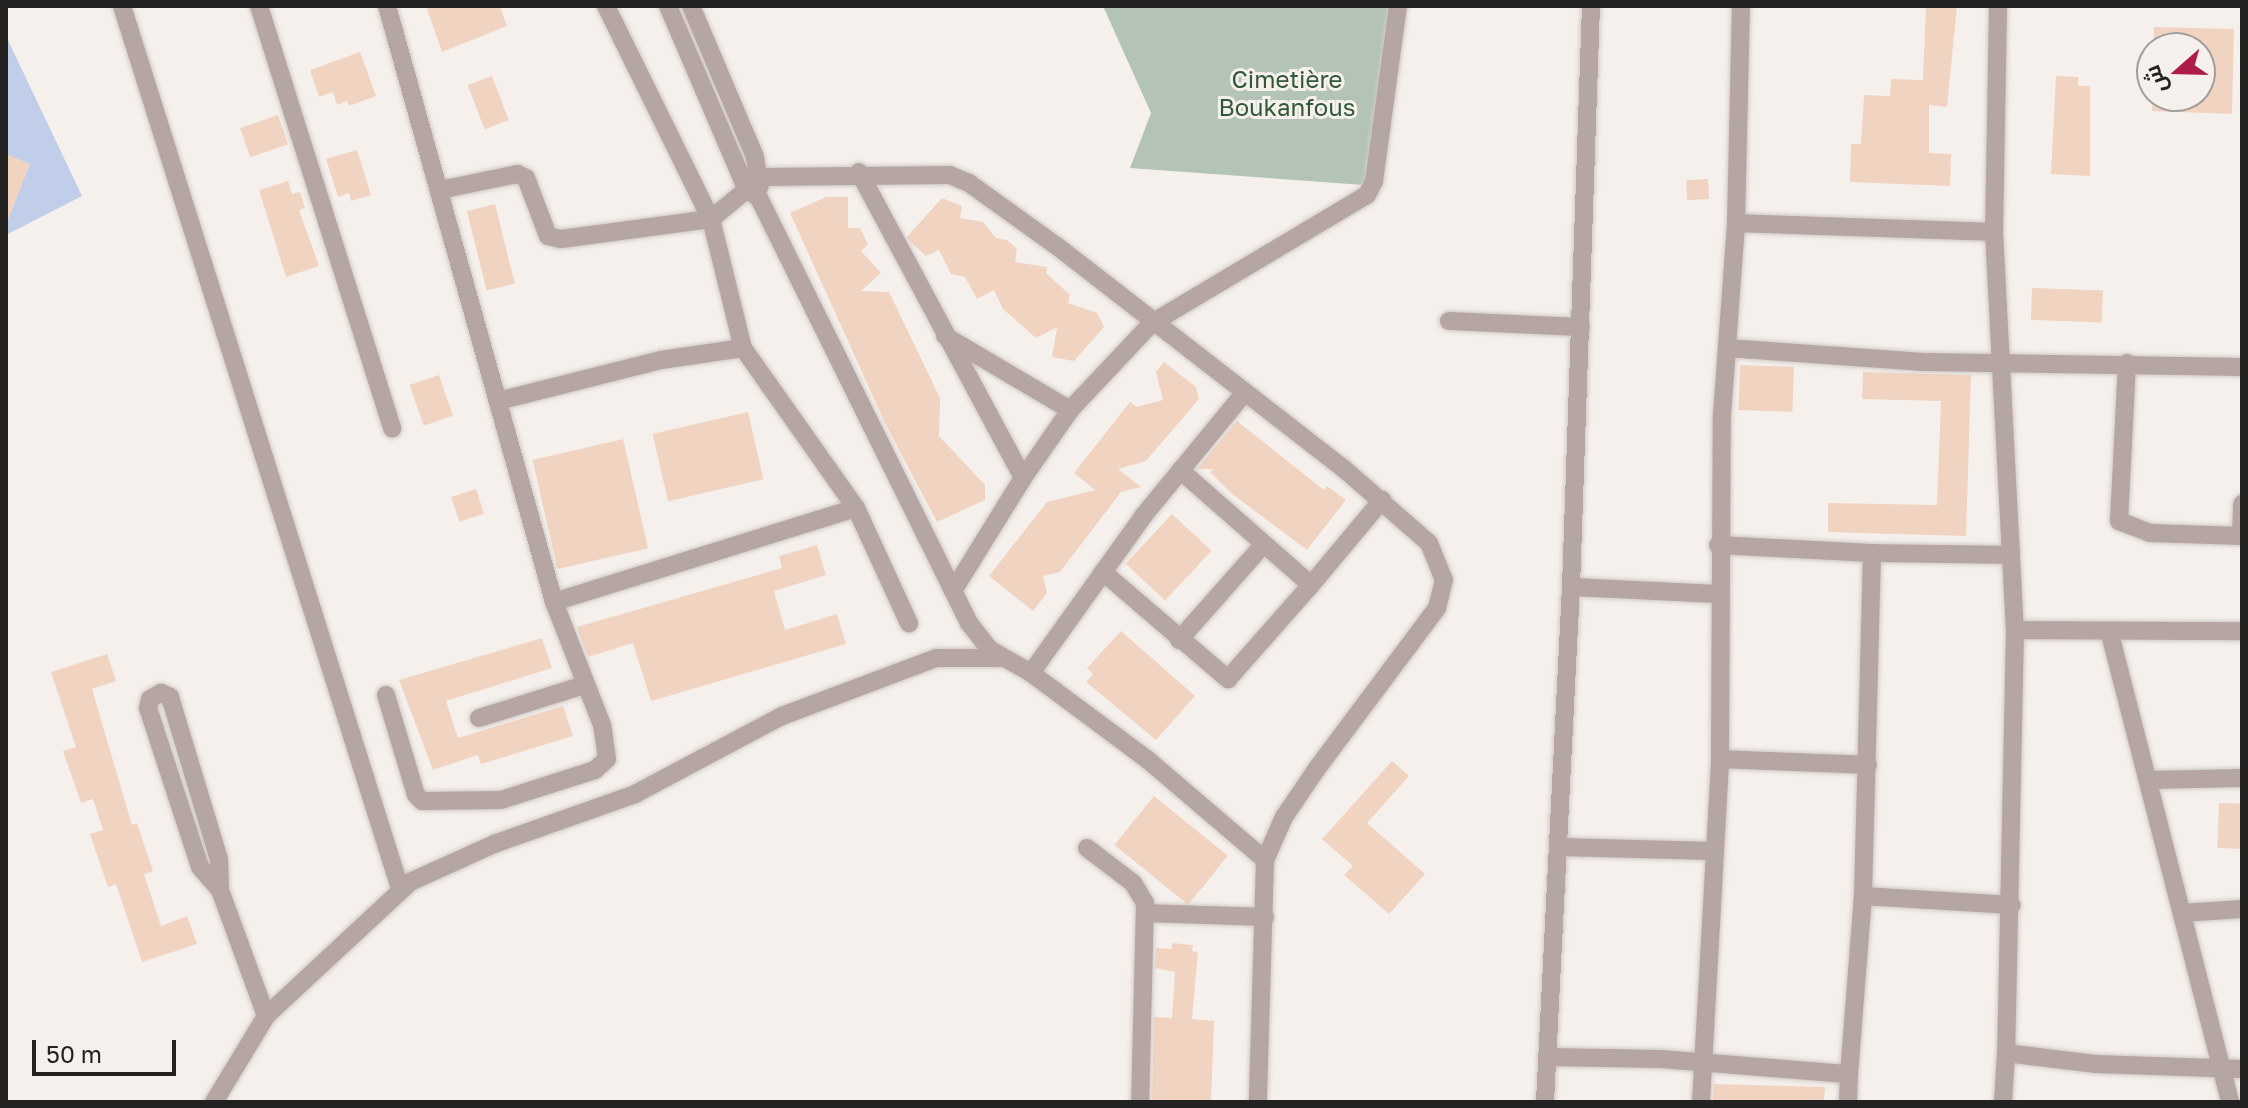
<!DOCTYPE html>
<html>
<head>
<meta charset="utf-8">
<style>
  body { margin:0 }
  #map { position:relative; width:2248px; height:1108px; overflow:hidden; background:#f6f0ec; font-family:"Golos Text",Cairo,sans-serif }
  div>[style] { position:absolute }
  .green>* { inset:0; background:#b3c3b5 }
  .water>* { inset:0; background:#c0ceea }
  .building>* { inset:0; background:#f1d3c1; transform-origin:0 0 }
  .roads { filter:drop-shadow(0 0 2px #d0cbc7) drop-shadow(0 0 2px #d0cbc7) }
  .minor>* { height:18px; margin:-9px; padding:0 9px; transform-origin:9px; border-radius:9px; background:#b5a5a3 }
  span { translate:-50% -50%; white-space:nowrap; text-align:center; line-height:1.15; -webkit-text-stroke:6px #f6f0ec; paint-order:stroke }
  .park-label { font-size:24px; color:#305836 }
  .frame { position:absolute; inset:0; border:8px solid #242220; pointer-events:none }
  .north { position:absolute; left:2136px; top:32px; width:80px; height:80px; box-sizing:border-box; background:#f6f0ec; border:2px solid #a29e9a; border-radius:50%; rotate:250deg; font-size:22px; font-weight:700; line-height:32px; text-align:center; color:#242220 }
  .north::after { content:''; display:block; margin:auto; width:28px; height:36px; background:#ae1c4a; clip-path:polygon(50% 0,100% 100%,50% 72%,0 100%) }
  .scale { position:absolute; left:32px; top:1040px; width:144px; height:36px; box-sizing:border-box; border:4px solid #242220; border-top:0; padding-left:10px; font-size:24px; line-height:28px; white-space:nowrap; color:#242220; -webkit-text-stroke:6px #f6f0ec; paint-order:stroke }
</style>
</head>
<body>
<div id="map">
  <div class="green">
    <div style="clip-path:polygon(1103px 6px,1389px 6px,1364px 185px,1130px 168px,1151px 113px)"></div>
  </div>
  <div class="water">
    <div style="clip-path:polygon(6px 36px,82px 196px,6px 235px)"></div>
  </div>
  <div class="building">
    <div style="clip-path:polygon(426px 6px,500px 6px,507px 26px,442px 52px)"></div>
    <div style="clip-path:polygon(1926px 6px,1957px 6px,1947px 107px,1929px 105px,1929px 153px,1951px 154px,1950px 186px,1850px 182px,1851px 144px,1861px 144px,1864px 95px,1890px 96px,1891px 79px,1923px 80px)"></div>
    <div style="clip-path:polygon(2154px 27px,2234px 29px,2232px 114px,2152px 111px,2153px 96px,2200px 96px,2200px 48px,2154px 48px)"></div>
    <div style="clip-path:polygon(360px 52px,376px 96px,349px 106px,347px 101px,337px 105px,333px 92px,319px 97px,310px 70px)"></div>
    <div style="left:492px;top:76px;width:47px;height:26px;rotate:69deg"></div>
    <div style="clip-path:polygon(2056px 76px,2078px 77px,2078px 86px,2090px 86px,2090px 176px,2051px 174px)"></div>
    <div style="left:278px;top:115px;width:31px;height:40px;rotate:71deg"></div>
    <div style="clip-path:polygon(357px 150px,371px 195px,351px 201px,349px 193px,338px 197px,326px 159px)"></div>
    <div style="clip-path:polygon(6px 154px,30px 164px,7px 223px,6px 222px)"></div>
    <div style="left:1708px;top:179px;width:20px;height:22px;rotate:87deg"></div>
    <div style="clip-path:polygon(288px 181px,292px 194px,300px 192px,305px 208px,299px 210px,319px 266px,286px 277px,259px 190px)"></div>
    <div style="clip-path:polygon(826px 197px,848px 197px,848px 228px,860px 228px,868px 244px,861px 251px,881px 273px,861px 291px,889px 292px,940px 398px,939px 436px,985px 485px,985px 500px,937px 522px,885px 423px,790px 213px)"></div>
    <div style="clip-path:polygon(942px 198px,962px 206px,960px 218px,983px 222px,996px 238px,1007px 240px,1017px 249px,1015px 262px,1047px 267px,1046px 273px,1070px 295px,1068px 303px,1097px 313px,1104px 327px,1074px 361px,1052px 357px,1057px 327px,1036px 338px,1003px 309px,994px 290px,977px 299px,965px 277px,951px 274px,939px 250px,926px 256px,910px 242px,907px 237px)"></div>
    <div style="left:495px;top:204px;width:82px;height:29px;rotate:76deg"></div>
    <div style="left:2032px;top:288px;width:71px;height:32px;rotate:2deg"></div>
    <div style="clip-path:polygon(1164px 362px,1196px 387px,1199px 399px,1146px 461px,1118px 469px,1141px 487px,1121px 492px,1060px 572px,1043px 576px,1047px 593px,1033px 611px,989px 576px,1047px 502px,1095px 490px,1074px 473px,1130px 402px,1136px 407px,1163px 400px,1156px 372px)"></div>
    <div style="left:1740px;top:365px;width:54px;height:45px;rotate:2deg"></div>
    <div style="clip-path:polygon(1863px 372px,1971px 375px,1966px 536px,1828px 532px,1828px 503px,1937px 505px,1941px 401px,1862px 399px)"></div>
    <div style="left:439px;top:375px;width:43px;height:31px;rotate:71deg"></div>
    <div style="left:748px;top:412px;width:69px;height:98px;rotate:77deg"></div>
    <div style="clip-path:polygon(1237px 421px,1324px 490px,1327px 486px,1346px 500px,1307px 550px,1231px 493px,1210px 472px,1214px 469px,1197px 469px)"></div>
    <div style="left:623px;top:439px;width:112px;height:93px;rotate:77deg"></div>
    <div style="left:476px;top:489px;width:26px;height:26px;rotate:72deg"></div>
    <div style="left:1172px;top:514px;width:54px;height:68px;rotate:43deg"></div>
    <div style="clip-path:polygon(817px 545px,826px 575px,774px 591px,785px 630px,837px 614px,846px 644px,651px 701px,633px 643px,588px 657px,577px 627px,782px 568px,779px 556px)"></div>
    <div style="clip-path:polygon(1121px 631px,1195px 696px,1156px 740px,1086px 682px,1093px 674px,1087px 668px)"></div>
    <div style="clip-path:polygon(542px 638px,552px 668px,446px 701px,458px 738px,563px 706px,573px 736px,481px 764px,478px 755px,433px 770px,399px 680px)"></div>
    <div style="clip-path:polygon(107px 654px,116px 681px,92px 689px,132px 825px,137px 823px,153px 871px,144px 874px,161px 926px,187px 916px,197px 944px,142px 962px,116px 884px,108px 887px,90px 834px,103px 830px,93px 799px,81px 803px,63px 751px,76px 747px,51px 672px)"></div>
    <div style="clip-path:polygon(1392px 761px,1409px 776px,1367px 823px,1425px 874px,1389px 914px,1344px 875px,1353px 866px,1322px 839px)"></div>
    <div style="left:1154px;top:796px;width:95px;height:63px;rotate:39deg"></div>
    <div style="left:2219px;top:803px;width:23px;height:45px;rotate:2deg"></div>
    <div style="clip-path:polygon(1172px 943px,1193px 945px,1192px 951px,1198px 952px,1192px 1019px,1214px 1021px,1211px 1102px,1152px 1102px,1154px 1017px,1172px 1018px,1175px 972px,1155px 968px,1156px 948px,1172px 949px)"></div>
    <div style="clip-path:polygon(1714px 1084px,1825px 1087px,1824px 1102px,1713px 1102px)"></div>
  </div>
  <div class="roads">
    <div class="minor">
      <div style="left:122px;top:6px;width:925px;rotate:72.51deg"></div>
      <div style="left:259px;top:6px;width:443px;rotate:72.5deg"></div>
      <div style="left:606px;top:6px;width:237px;rotate:63.8deg"></div>
      <div style="left:711px;top:219px;width:133px;rotate:76.1deg"></div>
      <div style="left:743px;top:348px;width:196px;rotate:54.8deg"></div>
      <div style="left:856px;top:508px;width:127px;rotate:65.3deg"></div>
      <div style="left:668px;top:6px;width:198px;rotate:66.8deg"></div>
      <div style="left:746px;top:188px;width:16px;rotate:38deg"></div>
      <div style="left:759px;top:198px;width:474px;rotate:63.7deg"></div>
      <div style="left:969px;top:623px;width:33px;rotate:52deg"></div>
      <div style="left:989px;top:649px;width:48px;rotate:29.7deg"></div>
      <div style="left:1031px;top:673px;width:146px;rotate:36.6deg"></div>
      <div style="left:1148px;top:760px;width:154px;rotate:40.5deg"></div>
      <div style="left:691px;top:6px;width:164px;rotate:67deg"></div>
      <div style="left:755px;top:157px;width:30px;rotate:81deg"></div>
      <div style="left:1998px;top:6px;width:226px;rotate:91deg"></div>
      <div style="left:1994px;top:232px;width:399px;rotate:87deg"></div>
      <div style="left:2015px;top:630px;width:423px;rotate:91.2deg"></div>
      <div style="left:2006px;top:1053px;width:91px;rotate:7deg"></div>
      <div style="left:2096px;top:1064px;width:146px;rotate:2deg"></div>
      <div style="left:859px;top:172px;width:347px;rotate:61.8deg"></div>
      <div style="left:1023px;top:478px;width:133px;rotate:121.8deg"></div>
      <div style="left:440px;top:190px;width:79px;rotate:-11.7deg"></div>
      <div style="left:517px;top:174px;width:10px;rotate:24deg"></div>
      <div style="left:526px;top:178px;width:62px;rotate:69.2deg"></div>
      <div style="left:548px;top:236px;width:13px;rotate:13deg"></div>
      <div style="left:561px;top:239px;width:151px;rotate:-7.6deg"></div>
      <div style="left:711px;top:219px;width:66px;rotate:-39.5deg"></div>
      <div style="left:762px;top:177px;width:188px;rotate:-0.6deg"></div>
      <div style="left:950px;top:175px;width:21px;rotate:23deg"></div>
      <div style="left:969px;top:183px;width:110px;rotate:35.7deg"></div>
      <div style="left:1058px;top:247px;width:361px;rotate:37.8deg"></div>
      <div style="left:1343px;top:468px;width:114px;rotate:41.1deg"></div>
      <div style="left:1429px;top:543px;width:40px;rotate:68deg"></div>
      <div style="left:1444px;top:580px;width:29px;rotate:104deg"></div>
      <div style="left:1437px;top:608px;width:202px;rotate:126.8deg"></div>
      <div style="left:1316px;top:770px;width:57px;rotate:124.2deg"></div>
      <div style="left:1284px;top:817px;width:47px;rotate:113.8deg"></div>
      <div style="left:1265px;top:860px;width:242px;rotate:91.7deg"></div>
      <div style="left:1736px;top:223px;width:258px;rotate:2deg"></div>
      <div style="left:1449px;top:321px;width:132px;rotate:2.6deg"></div>
      <div style="left:945px;top:336px;width:145px;rotate:30.6deg"></div>
      <div style="left:1727px;top:348px;width:197px;rotate:4.1deg"></div>
      <div style="left:1924px;top:362px;width:318px;rotate:0.9deg"></div>
      <div style="left:2127px;top:363px;width:158px;rotate:92.9deg"></div>
      <div style="left:2119px;top:521px;width:33px;rotate:21deg"></div>
      <div style="left:2150px;top:533px;width:92px;rotate:1.9deg"></div>
      <div style="left:498px;top:401px;width:168px;rotate:-14.1deg"></div>
      <div style="left:661px;top:360px;width:83px;rotate:-8.3deg"></div>
      <div style="left:1023px;top:478px;width:83px;rotate:-55.3deg"></div>
      <div style="left:1070px;top:410px;width:120px;rotate:-46.7deg"></div>
      <div style="left:1152px;top:323px;width:250px;rotate:-30.8deg"></div>
      <div style="left:1367px;top:195px;width:16px;rotate:-63deg"></div>
      <div style="left:1374px;top:181px;width:177px;rotate:-82.2deg"></div>
      <div style="left:2241px;top:536px;width:32px;rotate:-88deg"></div>
      <div style="left:1718px;top:545px;width:154px;rotate:3deg"></div>
      <div style="left:1872px;top:553px;width:343px;rotate:91.5deg"></div>
      <div style="left:1863px;top:896px;width:179px;rotate:94.5deg"></div>
      <div style="left:1872px;top:553px;width:136px;rotate:0.8deg"></div>
      <div style="left:1103px;top:572px;width:165px;rotate:40.6deg"></div>
      <div style="left:1228px;top:679px;width:125px;rotate:-48.6deg"></div>
      <div style="left:1311px;top:585px;width:174px;rotate:-138.7deg"></div>
      <div style="left:1311px;top:585px;width:111px;rotate:-50.1deg"></div>
      <div style="left:1571px;top:587px;width:148px;rotate:2.7deg"></div>
      <div style="left:554px;top:602px;width:316px;rotate:-17.3deg"></div>
      <div style="left:2015px;top:630px;width:227px;rotate:0.3deg"></div>
      <div style="left:2110px;top:634px;width:483px;rotate:75.6deg"></div>
      <div style="left:1179px;top:640px;width:127px;rotate:-48.5deg"></div>
      <div style="left:1031px;top:673px;width:194px;rotate:-54.4deg"></div>
      <div style="left:1144px;top:515px;width:159px;rotate:-50.6deg"></div>
      <div style="left:161px;top:693px;width:10px;rotate:24deg"></div>
      <div style="left:170px;top:697px;width:169px;rotate:73.2deg"></div>
      <div style="left:219px;top:859px;width:31px;rotate:88deg"></div>
      <div style="left:220px;top:890px;width:30px;rotate:-131deg"></div>
      <div style="left:200px;top:867px;width:167px;rotate:-108.1deg"></div>
      <div style="left:148px;top:708px;width:9px;rotate:-77deg"></div>
      <div style="left:150px;top:699px;width:13px;rotate:-29deg"></div>
      <div style="left:386px;top:695px;width:104px;rotate:73.3deg"></div>
      <div style="left:416px;top:795px;width:8px;rotate:45deg"></div>
      <div style="left:422px;top:801px;width:79px;rotate:-0.7deg"></div>
      <div style="left:501px;top:800px;width:99px;rotate:-17.7deg"></div>
      <div style="left:595px;top:770px;width:16px;rotate:-43deg"></div>
      <div style="left:607px;top:759px;width:34px;rotate:-98deg"></div>
      <div style="left:602px;top:725px;width:132px;rotate:-111.3deg"></div>
      <div style="left:554px;top:602px;width:619px;rotate:-105.65deg"></div>
      <div style="left:479px;top:718px;width:110px;rotate:-17.4deg"></div>
      <div style="left:1720px;top:759px;width:148px;rotate:2.3deg"></div>
      <div style="left:2149px;top:780px;width:93px;rotate:-1.2deg"></div>
      <div style="left:1559px;top:847px;width:154px;rotate:1.5deg"></div>
      <div style="left:1087px;top:848px;width:58px;rotate:37.3deg"></div>
      <div style="left:1133px;top:883px;width:23px;rotate:59deg"></div>
      <div style="left:1145px;top:903px;width:199px;rotate:91.4deg"></div>
      <div style="left:220px;top:890px;width:134px;rotate:69.9deg"></div>
      <div style="left:1863px;top:896px;width:149px;rotate:3.5deg"></div>
      <div style="left:1146px;top:913px;width:119px;rotate:1.9deg"></div>
      <div style="left:2182px;top:913px;width:60px;rotate:-3.8deg"></div>
      <div style="left:1548px;top:1057px;width:113px;rotate:1deg"></div>
      <div style="left:1661px;top:1059px;width:189px;rotate:4.6deg"></div>
      <div style="left:1849px;top:1074px;width:28px;rotate:92deg"></div>
      <div style="left:214px;top:1102px;width:100px;rotate:-58.8deg"></div>
      <div style="left:266px;top:1016px;width:197px;rotate:-42.9deg"></div>
      <div style="left:410px;top:882px;width:92px;rotate:-24.3deg"></div>
      <div style="left:494px;top:844px;width:150px;rotate:-19.5deg"></div>
      <div style="left:635px;top:794px;width:166px;rotate:-28deg"></div>
      <div style="left:782px;top:716px;width:165px;rotate:-20.6deg"></div>
      <div style="left:936px;top:658px;width:66px"></div>
      <div style="left:1545px;top:1102px;width:516px;rotate:-87.11deg"></div>
      <div style="left:1571px;top:587px;width:581px;rotate:-88.03deg"></div>
      <div style="left:1701px;top:1102px;width:344px;rotate:-86.8deg"></div>
      <div style="left:1720px;top:759px;width:344px;rotate:-89.7deg"></div>
      <div style="left:1722px;top:415px;width:193px;rotate:-85.8deg"></div>
      <div style="left:1736px;top:223px;width:217px;rotate:-88.7deg"></div>
      <div style="left:2003px;top:1102px;width:49px;rotate:-86.5deg"></div>
    </div>
  </div>
  <div class="park-label">
    <span style="left:1287px;top:93px">Cimetière<br>Boukanfous</span>
  </div>
  <div class="frame"></div>
  <div class="north">ش</div>
  <div class="scale">50 m</div>
</div>
</body>
</html>
